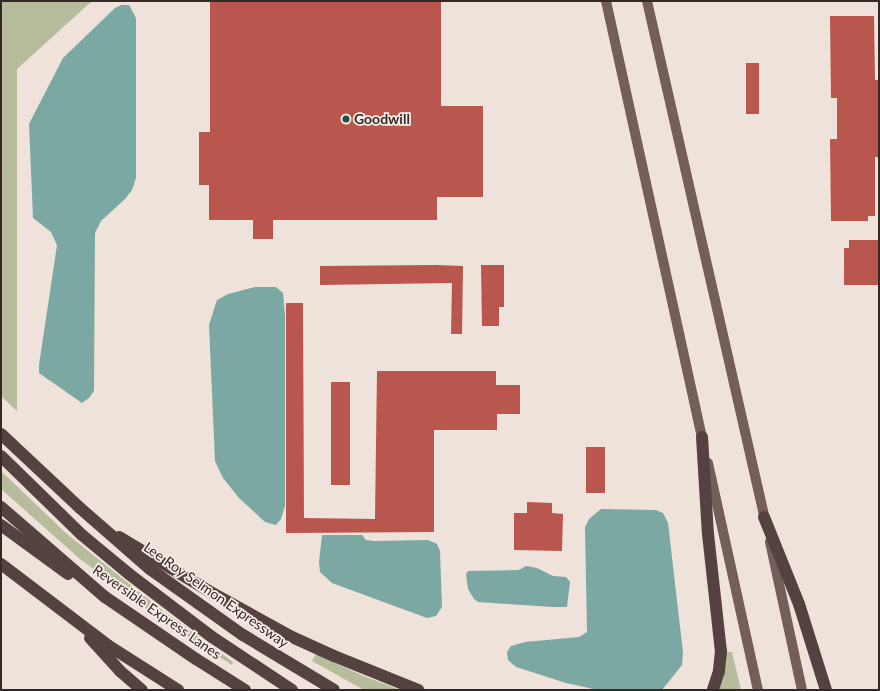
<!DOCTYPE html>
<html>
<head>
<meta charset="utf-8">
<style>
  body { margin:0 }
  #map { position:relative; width:880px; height:691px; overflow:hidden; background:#eee2da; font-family:Lato,sans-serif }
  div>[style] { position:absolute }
  .green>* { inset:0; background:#b6bc9c }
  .water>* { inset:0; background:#7ca8a3 }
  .building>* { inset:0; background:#b9564e; transform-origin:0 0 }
  .primary>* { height:10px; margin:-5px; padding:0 5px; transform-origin:5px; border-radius:5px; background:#735e5a }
  .motorway>* { height:12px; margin:-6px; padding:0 6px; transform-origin:6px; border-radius:6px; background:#53423f }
  .dots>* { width:11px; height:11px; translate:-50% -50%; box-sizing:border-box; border:2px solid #f7ece6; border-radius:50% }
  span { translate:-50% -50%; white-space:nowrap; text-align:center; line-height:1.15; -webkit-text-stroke:3.5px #f7ece6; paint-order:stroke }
  .poi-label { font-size:14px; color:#332927; font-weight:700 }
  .left { translate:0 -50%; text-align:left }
  .street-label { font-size:14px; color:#332927 }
  .frame { position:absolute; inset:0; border:2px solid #332927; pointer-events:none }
</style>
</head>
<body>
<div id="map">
  <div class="green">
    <div style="clip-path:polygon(1px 1px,92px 1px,17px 69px,17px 411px,1px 396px)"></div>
    <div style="clip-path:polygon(1px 471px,67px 534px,158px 607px,233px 662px,232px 665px,158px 617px,80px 559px,1px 489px)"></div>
    <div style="clip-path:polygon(725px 652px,732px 652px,741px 690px,718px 690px)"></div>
    <div style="clip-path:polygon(316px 654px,361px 675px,400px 690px,364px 690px,312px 661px)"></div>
  </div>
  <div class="water">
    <div style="clip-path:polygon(121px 5px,129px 5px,136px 18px,136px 178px,132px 190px,125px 199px,101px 221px,95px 233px,94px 391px,89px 398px,82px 403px,39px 373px,39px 365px,57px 245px,51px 232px,33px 218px,29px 124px,63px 58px,115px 8px)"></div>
    <div style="clip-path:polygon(255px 287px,276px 287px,283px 293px,285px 315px,285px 506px,281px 519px,276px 525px,265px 522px,239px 498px,223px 478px,215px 461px,209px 325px,217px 300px,228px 294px)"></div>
    <div style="clip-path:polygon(601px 509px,656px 510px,663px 513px,668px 523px,683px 652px,682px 665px,662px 690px,598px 690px,566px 683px,516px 667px,508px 660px,507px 652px,511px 646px,525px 642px,579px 637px,587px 632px,585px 527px,589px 519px)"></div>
    <div style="clip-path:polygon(322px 535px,362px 535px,366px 540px,374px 541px,428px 540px,437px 544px,440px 551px,442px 607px,436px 616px,427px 618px,332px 583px,320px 572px,319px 562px)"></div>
    <div style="clip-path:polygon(526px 566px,537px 568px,553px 576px,566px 577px,570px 582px,567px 607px,553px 607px,478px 602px,474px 599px,468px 589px,466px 574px,468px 571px,519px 570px)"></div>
  </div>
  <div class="building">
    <div style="clip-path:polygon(210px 1px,441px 1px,441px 106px,483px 106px,483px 197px,437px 197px,437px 220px,273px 220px,273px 239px,253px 239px,253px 220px,209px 220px,209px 185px,199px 185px,199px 132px,210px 132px)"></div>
    <div style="clip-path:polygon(830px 16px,874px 16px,875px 80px,879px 80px,879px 157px,875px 157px,875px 216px,868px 216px,868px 221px,831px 221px,830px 139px,837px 139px,837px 98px,831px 98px)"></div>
    <div style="left:746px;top:63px;width:13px;height:51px"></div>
    <div style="clip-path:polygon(849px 240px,879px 240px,879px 285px,844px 285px,844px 248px,849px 248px)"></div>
    <div style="clip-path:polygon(436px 265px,463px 266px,462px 334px,451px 334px,452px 283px,320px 285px,320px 266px)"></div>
    <div style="clip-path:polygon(481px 265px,504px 265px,504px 307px,499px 307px,499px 326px,482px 326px)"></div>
    <div style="clip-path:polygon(286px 303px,303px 303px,304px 518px,375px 519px,377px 371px,496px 371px,496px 385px,520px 385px,520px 414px,497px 414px,497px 430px,434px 430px,434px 532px,286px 533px)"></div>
    <div style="left:331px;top:382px;width:19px;height:103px"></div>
    <div style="left:605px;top:447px;width:46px;height:19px;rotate:90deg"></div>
    <div style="clip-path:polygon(527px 502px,552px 503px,552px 513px,563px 514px,562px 551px,514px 550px,514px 513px,527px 513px)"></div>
  </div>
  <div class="primary">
    <div style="left:606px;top:1px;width:453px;rotate:77.6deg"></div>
    <div style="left:647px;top:1px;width:536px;rotate:77.18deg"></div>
    <div style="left:708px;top:463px;width:232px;rotate:77.6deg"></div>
    <div style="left:770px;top:542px;width:151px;rotate:77.8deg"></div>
  </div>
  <div class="motorway">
    <div style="left:1px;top:434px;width:108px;rotate:43.1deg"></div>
    <div style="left:80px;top:508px;width:93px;rotate:41.1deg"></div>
    <div style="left:150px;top:569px;width:114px;rotate:35.4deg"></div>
    <div style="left:243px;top:635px;width:106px;rotate:31.1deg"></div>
    <div style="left:702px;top:437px;width:97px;rotate:86.5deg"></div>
    <div style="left:708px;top:534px;width:118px;rotate:83.7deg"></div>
    <div style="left:721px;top:651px;width:20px;rotate:96deg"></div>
    <div style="left:719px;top:671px;width:20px;rotate:108deg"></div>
    <div style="left:1px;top:456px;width:113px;rotate:44.3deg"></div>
    <div style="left:82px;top:535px;width:61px;rotate:39.7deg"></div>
    <div style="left:129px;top:574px;width:104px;rotate:37.2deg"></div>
    <div style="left:212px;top:637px;width:96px;rotate:33.5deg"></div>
    <div style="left:1px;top:507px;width:138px;rotate:40.9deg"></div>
    <div style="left:105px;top:597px;width:110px;rotate:34.3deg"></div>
    <div style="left:196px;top:659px;width:58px;rotate:32.3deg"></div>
    <div style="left:764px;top:517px;width:94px;rotate:68.1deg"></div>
    <div style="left:799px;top:604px;width:90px;rotate:72.6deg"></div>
    <div style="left:1px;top:525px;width:83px;rotate:36.2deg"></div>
    <div style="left:119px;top:537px;width:111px;rotate:31deg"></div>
    <div style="left:214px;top:594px;width:89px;rotate:28.9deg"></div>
    <div style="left:292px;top:637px;width:46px;rotate:24.3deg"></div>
    <div style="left:334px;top:656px;width:91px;rotate:22deg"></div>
    <div style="left:1px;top:564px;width:136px;rotate:37.2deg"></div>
    <div style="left:109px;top:646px;width:82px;rotate:32.5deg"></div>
    <div style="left:90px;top:638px;width:45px;rotate:47.7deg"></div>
    <div style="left:120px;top:671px;width:29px;rotate:41deg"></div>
  </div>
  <div class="dots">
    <div style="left:346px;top:119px;background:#21504b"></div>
  </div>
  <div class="poi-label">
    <span class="left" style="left:354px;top:119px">Goodwill</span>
  </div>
  <div class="street-label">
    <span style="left:216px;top:595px;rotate:35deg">Lee Roy Selmon Expressway</span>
    <span style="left:157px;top:612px;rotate:35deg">Reversible Express Lanes</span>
  </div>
  <div class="frame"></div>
</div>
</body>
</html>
